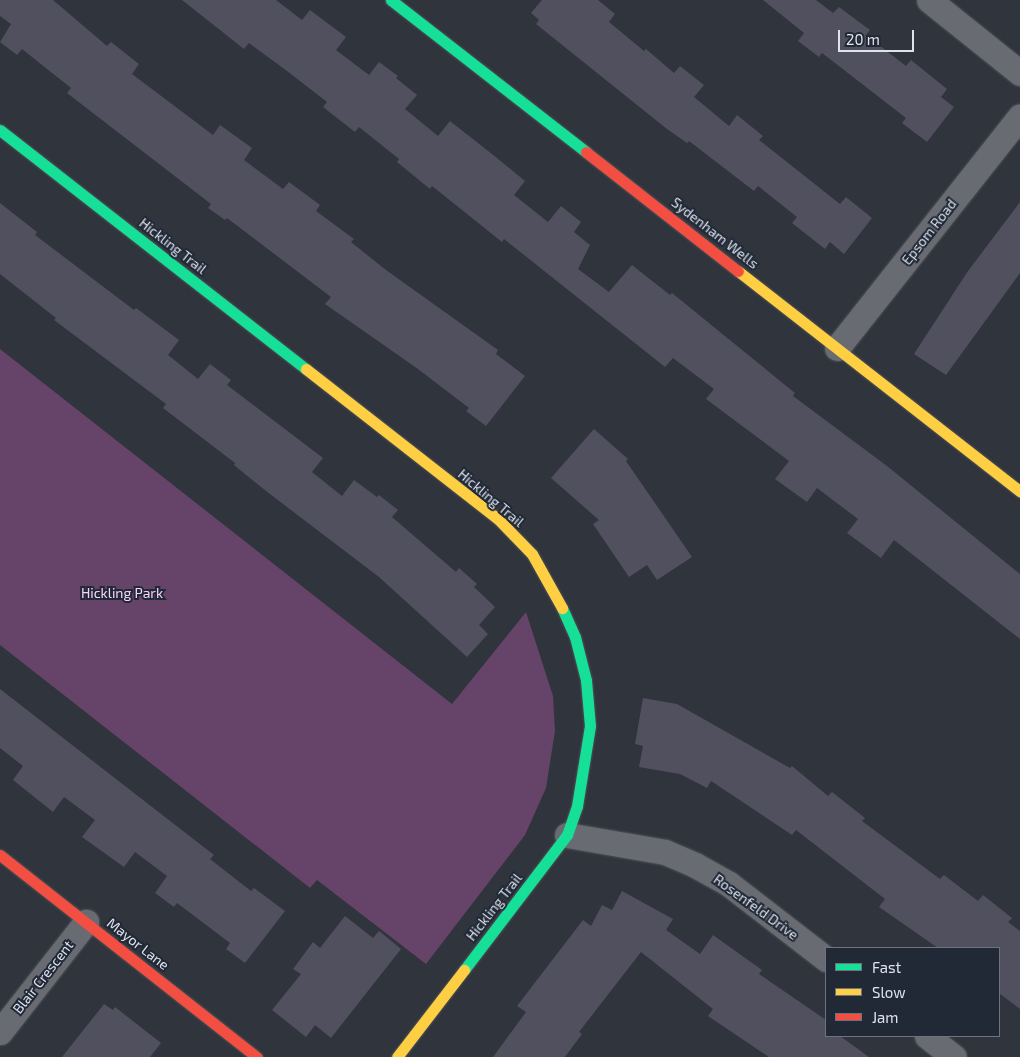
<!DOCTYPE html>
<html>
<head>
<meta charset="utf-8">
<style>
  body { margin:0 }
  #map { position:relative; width:1020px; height:1057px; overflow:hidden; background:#30343c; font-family:"Exo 2",sans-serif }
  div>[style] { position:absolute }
  .green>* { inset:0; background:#664369 }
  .building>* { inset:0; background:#51505e }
  .roads { filter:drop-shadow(0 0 1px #4d5157) drop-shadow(0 0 1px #4d5157) }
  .street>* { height:25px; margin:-12.5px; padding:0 12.5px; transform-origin:12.5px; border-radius:12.5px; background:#686b72 }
  .fast>* { height:11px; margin:-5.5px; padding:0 5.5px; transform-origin:5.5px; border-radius:5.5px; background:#16e098 }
  .slow>* { height:11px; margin:-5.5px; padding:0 5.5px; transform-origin:5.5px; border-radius:5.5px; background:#ffcf43 }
  .jam>* { height:11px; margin:-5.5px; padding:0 5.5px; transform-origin:5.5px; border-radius:5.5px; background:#f24e42 }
  span { translate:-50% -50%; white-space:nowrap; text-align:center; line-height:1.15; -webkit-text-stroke:4px #212937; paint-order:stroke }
  .street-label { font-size:14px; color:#dee4ed }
  .park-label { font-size:14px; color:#fbd2fb }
  .legend { position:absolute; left:825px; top:947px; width:175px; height:90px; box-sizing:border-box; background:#212937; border:1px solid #6d7480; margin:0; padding:6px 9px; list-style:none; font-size:15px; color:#dee4ed }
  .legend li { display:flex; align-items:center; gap:10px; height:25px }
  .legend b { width:25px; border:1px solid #6d7480 }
  .scale { position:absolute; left:838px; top:30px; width:76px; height:22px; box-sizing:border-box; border:2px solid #dee4ed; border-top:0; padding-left:6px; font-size:15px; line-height:18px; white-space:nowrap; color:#dee4ed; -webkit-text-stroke:4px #212937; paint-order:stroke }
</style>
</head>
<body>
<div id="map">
  <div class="green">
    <div style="clip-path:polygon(0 349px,452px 704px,526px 612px,553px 696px,555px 731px,546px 788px,525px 835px,426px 964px,317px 880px,310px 888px,0 645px)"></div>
  </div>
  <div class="building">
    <div style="clip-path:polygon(0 0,53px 0,107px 46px,111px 42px,139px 64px,132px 74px,213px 135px,220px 125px,252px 148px,244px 160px,283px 189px,289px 182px,320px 205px,316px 211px,354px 239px,351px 242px,386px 270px,498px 350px,496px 354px,525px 376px,486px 426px,466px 411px,469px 408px,418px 369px,325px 304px,331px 297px,227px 218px,225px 220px,208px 208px,211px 204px,67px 93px,71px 88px,22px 49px,17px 55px,0 42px,11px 24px,0 16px)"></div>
    <div style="clip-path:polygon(182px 0,276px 0,302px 20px,310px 10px,346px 37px,336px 50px,369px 75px,379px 62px,398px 76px,396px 78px,417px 95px,405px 109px,438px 136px,450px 121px,497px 158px,525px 181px,514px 195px,548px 222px,561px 206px,581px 222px,574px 232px,590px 245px,578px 269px,609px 292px,632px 265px,670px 295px,672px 293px,795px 393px,793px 396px,887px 466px,1020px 574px,1020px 639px,894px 540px,881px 558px,847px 533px,858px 519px,817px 488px,807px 502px,775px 479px,789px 461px,706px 399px,714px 389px,673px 358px,665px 367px,504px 239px,502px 242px,432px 186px,430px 189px,397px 162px,399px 159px,359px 127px,355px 132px,323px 107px,327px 102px,287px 71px,249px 43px,244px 49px)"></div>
    <div style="clip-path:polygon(542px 0,598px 0,615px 14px,609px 22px,644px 51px,646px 49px,674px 73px,680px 66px,704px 85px,694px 97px,729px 126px,737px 115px,763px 136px,759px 140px,840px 204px,846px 197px,872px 218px,844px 254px,830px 242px,825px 249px,792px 223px,797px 217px,758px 186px,754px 191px,689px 141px,687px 143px,667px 129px,536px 24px,539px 20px,531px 13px)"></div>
    <div style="clip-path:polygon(763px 0,816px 0,833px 13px,839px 7px,870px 30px,866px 35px,906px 66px,911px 60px,947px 89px,941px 97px,954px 107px,927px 142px,902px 123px,906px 118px,822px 53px,819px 57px,798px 41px,804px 33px)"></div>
    <div style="clip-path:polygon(1020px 202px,1020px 273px,946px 375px,914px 354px,968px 271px)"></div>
    <div style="clip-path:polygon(0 203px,37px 232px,35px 235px,134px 310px,136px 308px,179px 340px,168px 355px,198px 379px,210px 364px,231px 380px,227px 385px,323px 458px,312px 472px,342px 496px,354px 480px,377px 497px,379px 495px,398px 510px,392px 517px,456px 572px,459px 568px,477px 584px,474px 587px,495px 607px,479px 625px,488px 634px,467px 657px,379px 577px,266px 491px,234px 465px,235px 463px,163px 408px,166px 404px,54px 320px,56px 318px,0 274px)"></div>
    <div style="clip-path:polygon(594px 429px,628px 459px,626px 461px,692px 557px,657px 580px,647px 565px,629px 577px,593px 524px,599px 520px,551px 478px)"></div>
    <div style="clip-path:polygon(0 689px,214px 855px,210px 859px,251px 891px,254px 888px,285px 911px,245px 963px,226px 949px,230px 943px,177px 903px,174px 907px,155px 893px,167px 876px,135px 852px,124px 867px,82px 837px,95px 820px,64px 797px,53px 812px,13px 780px,23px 766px,0 748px)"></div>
    <div style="clip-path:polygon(643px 698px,677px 704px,790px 768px,792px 766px,828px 796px,832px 792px,865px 818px,862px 821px,940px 879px,944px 875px,978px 901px,983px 895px,1012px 918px,1008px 922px,1020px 931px,1020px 1009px,999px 993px,999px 948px,938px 948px,879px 907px,885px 899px,796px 830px,792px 835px,711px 781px,707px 788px,680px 774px,639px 767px,643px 746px,635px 744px)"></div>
    <div style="clip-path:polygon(622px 891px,673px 919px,666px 930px,700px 954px,713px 935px,762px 970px,759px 974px,826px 1020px,826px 1036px,840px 1036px,869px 1057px,769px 1057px,708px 1016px,713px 1009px,641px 952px,579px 1032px,582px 1034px,565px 1057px,493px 1057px,526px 1012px,517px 1006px,583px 920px,591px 926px,602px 905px,612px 910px)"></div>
    <div style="clip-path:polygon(345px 916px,373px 938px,379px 931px,401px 949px,331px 1038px,315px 1025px,306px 1037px,272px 1010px,301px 974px,293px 969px,313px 942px,320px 948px)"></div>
    <div style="clip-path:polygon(104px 1004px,113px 1010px,115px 1007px,161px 1043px,150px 1057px,62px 1057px)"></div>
  </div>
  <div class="roads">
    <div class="street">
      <div style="left:929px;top:0;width:117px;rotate:38.7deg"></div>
      <div style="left:837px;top:348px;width:295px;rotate:-51.7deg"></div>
      <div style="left:567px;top:835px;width:99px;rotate:9.8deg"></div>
      <div style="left:665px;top:852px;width:33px;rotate:23deg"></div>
      <div style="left:695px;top:865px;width:39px;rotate:29deg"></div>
      <div style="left:729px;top:884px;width:123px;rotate:37.7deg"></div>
      <div style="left:0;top:1032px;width:140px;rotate:-52deg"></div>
      <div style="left:927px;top:1036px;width:34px;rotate:38deg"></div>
    </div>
    <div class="fast">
      <div style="left:391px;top:0;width:247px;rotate:37.9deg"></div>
      <div style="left:0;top:130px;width:388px;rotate:38deg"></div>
      <div style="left:464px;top:970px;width:170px;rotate:-52.7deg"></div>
      <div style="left:567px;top:835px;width:31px;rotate:-71deg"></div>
      <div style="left:577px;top:806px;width:81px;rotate:-80.8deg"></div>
      <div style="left:590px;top:726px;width:46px;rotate:-95deg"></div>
      <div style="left:586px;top:680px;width:44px;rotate:-104.3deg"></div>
      <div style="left:575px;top:637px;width:32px;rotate:-114deg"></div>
    </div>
    <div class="slow">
      <div style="left:738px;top:271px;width:358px;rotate:38deg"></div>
      <div style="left:306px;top:369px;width:242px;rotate:38deg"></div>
      <div style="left:497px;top:518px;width:50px;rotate:45.8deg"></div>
      <div style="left:532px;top:554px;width:62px;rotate:60.9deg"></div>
      <div style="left:397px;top:1057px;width:110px;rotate:-52.4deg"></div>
    </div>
    <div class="jam">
      <div style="left:586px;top:152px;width:193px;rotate:38.1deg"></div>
      <div style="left:0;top:855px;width:327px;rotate:38.2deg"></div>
    </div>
  </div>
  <div class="street-label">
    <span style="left:929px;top:232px;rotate:-52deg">Epsom Road</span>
    <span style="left:715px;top:233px;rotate:38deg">Sydenham Wells</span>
    <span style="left:173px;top:246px;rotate:38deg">Hickling Trail</span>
    <span style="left:491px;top:498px;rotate:40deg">Hickling Trail</span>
    <span style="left:494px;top:907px;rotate:-52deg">Hickling Trail</span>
    <span style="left:756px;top:907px;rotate:36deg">Rosenfeld Drive</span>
    <span style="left:138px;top:944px;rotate:38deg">Mayor Lane</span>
    <span style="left:43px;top:977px;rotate:-52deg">Blair Crescent</span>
  </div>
  <div class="park-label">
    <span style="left:122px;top:593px">Hickling Park</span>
  </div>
  <ul class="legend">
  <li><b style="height:6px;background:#16e098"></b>Fast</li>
  <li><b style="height:6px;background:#ffcf43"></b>Slow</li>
  <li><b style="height:6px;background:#f24e42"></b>Jam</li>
  </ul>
  <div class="scale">20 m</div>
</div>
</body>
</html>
